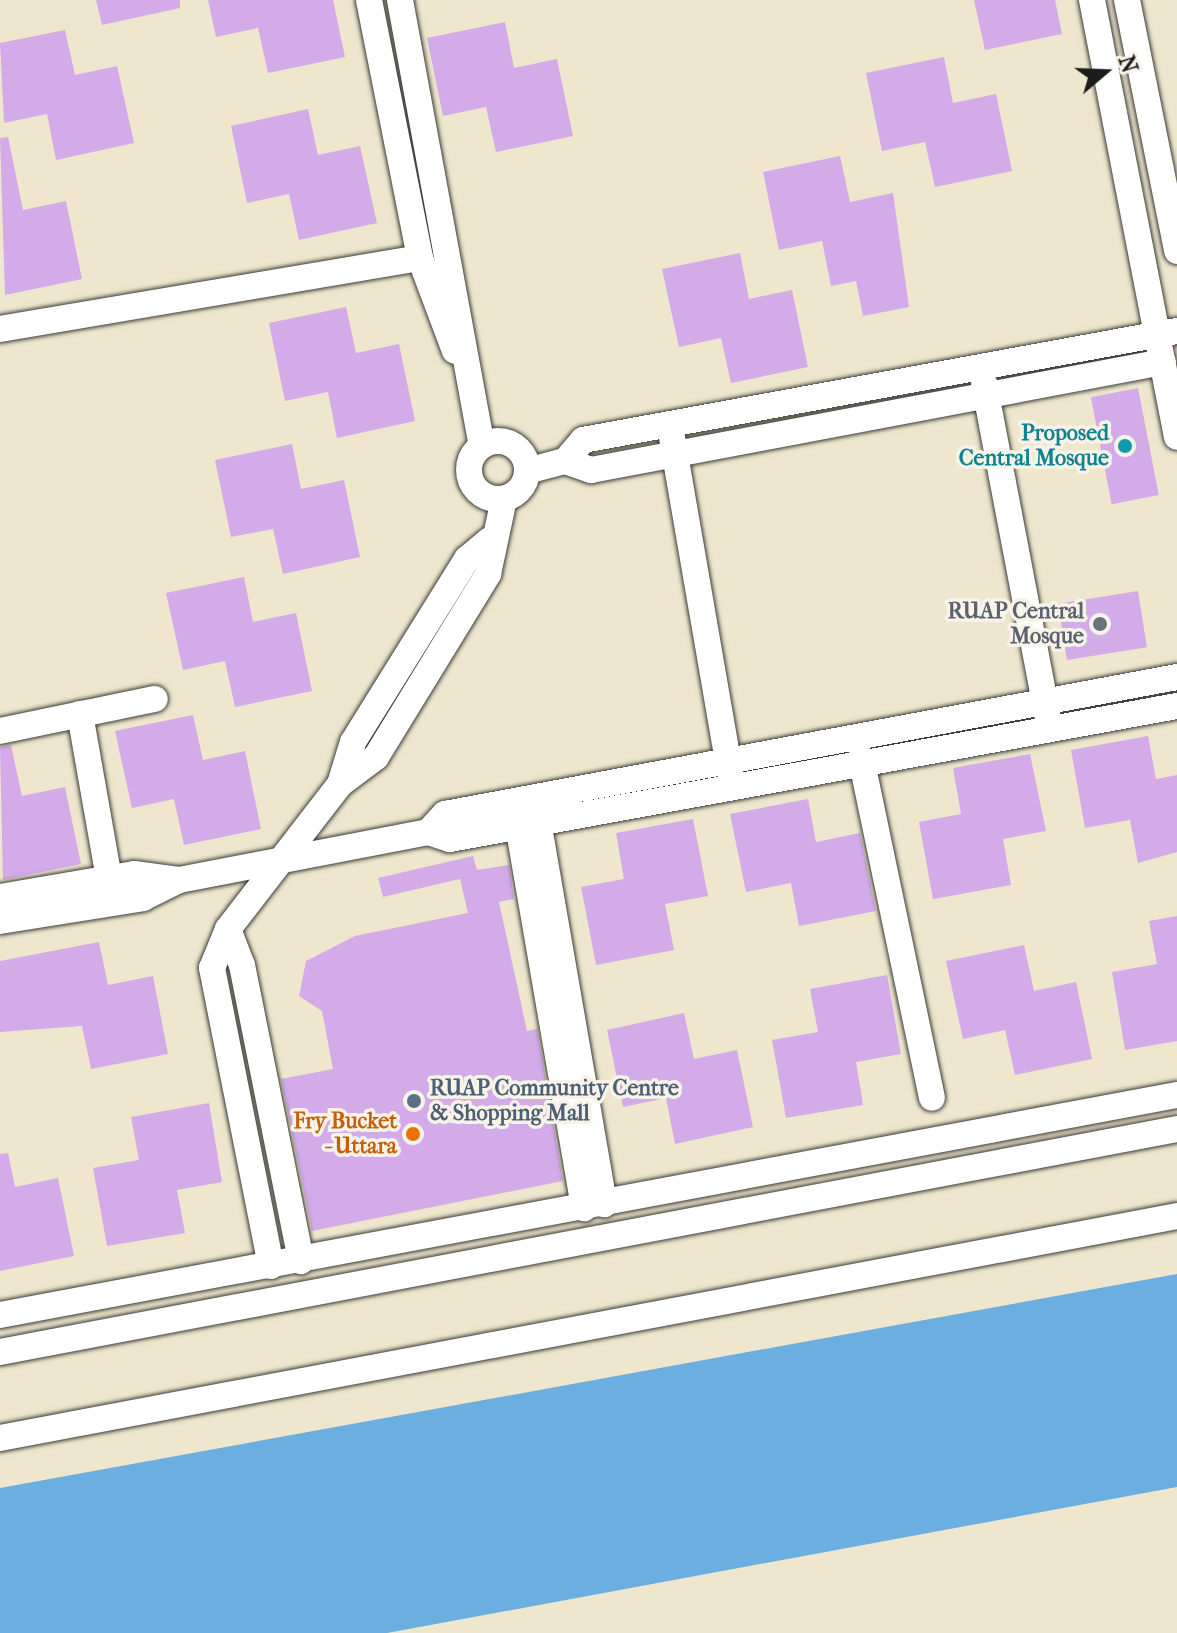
<!DOCTYPE html>
<html>
<head>
<meta charset="utf-8">
<style>
  body { margin:0 }
  #map { position:relative; width:1177px; height:1633px; overflow:hidden; background:#eee7cd; font-family:"IM FELL French Canon",serif }
  div>[style] { position:absolute }
  .water>* { inset:0; background:#6aafe0 }
  .building>* { inset:0; background:#d3abe9; transform-origin:0 0 }
  .roads { filter:drop-shadow(0 0 2px #3c3a37) drop-shadow(0 0 2px #3c3a37) }
  .street>* { height:26px; margin:-13px; padding:0 13px; transform-origin:13px; border-radius:13px; background:#fff }
  .street>.ring { margin:-13px; padding:0; box-sizing:content-box; background:none; border:26px solid #fff; border-radius:50% }
  .dots>* { width:22px; height:22px; translate:-50% -50%; box-sizing:border-box; border:4px solid #f7f3e8; border-radius:50% }
  span { translate:-50% -50%; white-space:nowrap; text-align:center; line-height:1.15; -webkit-text-stroke:7px #f7f3e8; paint-order:stroke }
  .culture-label { font-size:22px; color:#0d838f; font-weight:700 }
  .right { translate:-100% -50%; text-align:right }
  .worship-label { font-size:22px; color:#5b616d; font-weight:700 }
  .service-label { font-size:22px; color:#4e5e75; font-weight:700 }
  .left { translate:0 -50%; text-align:left }
  .food-label { font-size:22px; color:#c56008; font-weight:700 }
  .north { position:absolute; left:1065px; top:32px; width:80px; height:80px; -webkit-text-stroke:6px #f7f3e8; paint-order:stroke; rotate:71deg; font-size:22px; font-weight:700; line-height:32px; text-align:center; color:#1c1c1c }
  .north::after { content:''; display:block; margin:auto; width:28px; height:36px; background:#1c1c1c; clip-path:polygon(50% 0,100% 100%,50% 72%,0 100%) }
</style>
</head>
<body>
<div id="map">
  <div class="water">
    <div style="clip-path:polygon(1177px 1274px,1177px 1487px,387px 1633px,0 1633px,0 1488px)"></div>
  </div>
  <div class="building">
    <div style="clip-path:polygon(96px 0,180px 0,180px 8px,102px 25px)"></div>
    <div style="clip-path:polygon(208px 0,333px 0,345px 57px,268px 73px,258px 28px,216px 37px)"></div>
    <div style="clip-path:polygon(974px 0,1055px 0,1062px 34px,985px 50px)"></div>
    <div style="clip-path:polygon(505px 22px,514px 68px,557px 59px,573px 136px,496px 152px,486px 107px,443px 116px,427px 38px)"></div>
    <div style="clip-path:polygon(65px 30px,75px 75px,117px 66px,134px 143px,56px 160px,47px 114px,4px 123px,0 43px)"></div>
    <div style="clip-path:polygon(944px 57px,953px 103px,996px 94px,1012px 171px,935px 187px,925px 142px,882px 151px,866px 73px)"></div>
    <div style="clip-path:polygon(308px 109px,318px 155px,360px 146px,377px 223px,299px 240px,289px 194px,247px 203px,231px 126px)"></div>
    <div style="clip-path:polygon(8px 137px,23px 210px,66px 201px,82px 279px,5px 295px,0 138px)"></div>
    <div style="clip-path:polygon(840px 156px,850px 202px,893px 193px,909px 307px,863px 316px,856px 281px,831px 286px,822px 241px,779px 250px,763px 172px)"></div>
    <div style="clip-path:polygon(740px 253px,749px 299px,792px 290px,808px 367px,731px 383px,721px 338px,679px 347px,662px 269px)"></div>
    <div style="clip-path:polygon(346px 307px,356px 353px,399px 344px,415px 421px,337px 438px,328px 392px,285px 401px,269px 323px)"></div>
    <div style="left:1138px;top:388px;width:109px;height:48px;rotate:79deg"></div>
    <div style="clip-path:polygon(292px 444px,301px 489px,344px 480px,360px 557px,283px 574px,273px 529px,231px 537px,215px 460px)"></div>
    <div style="clip-path:polygon(244px 577px,253px 622px,296px 613px,312px 691px,235px 707px,225px 661px,183px 670px,166px 593px)"></div>
    <div style="left:1138px;top:591px;width:57px;height:81px;rotate:81deg"></div>
    <div style="clip-path:polygon(193px 715px,203px 760px,245px 751px,261px 829px,184px 845px,174px 799px,132px 808px,115px 731px)"></div>
    <div style="clip-path:polygon(1148px 736px,1156px 779px,1177px 775px,1177px 852px,1138px 863px,1130px 820px,1085px 828px,1071px 750px)"></div>
    <div style="clip-path:polygon(11px 745px,22px 796px,65px 787px,81px 864px,3px 880px,0 747px)"></div>
    <div style="clip-path:polygon(1030px 754px,1046px 831px,1003px 839px,1011px 885px,933px 899px,919px 822px,961px 814px,953px 768px)"></div>
    <div style="clip-path:polygon(808px 799px,816px 842px,860px 833px,876px 911px,799px 926px,791px 883px,746px 892px,730px 814px)"></div>
    <div style="clip-path:polygon(693px 819px,708px 896px,665px 904px,674px 950px,596px 965px,581px 887px,624px 879px,616px 833px)"></div>
    <div style="clip-path:polygon(473px 856px,477px 870px,509px 865px,514px 899px,499px 902px,527px 1031px,537px 1029px,563px 1181px,312px 1231px,281px 1079px,333px 1069px,322px 1011px,299px 996px,306px 961px,355px 936px,468px 913px,460px 879px,383px 897px,378px 878px)"></div>
    <div style="clip-path:polygon(1177px 916px,1177px 1041px,1125px 1050px,1112px 972px,1157px 964px,1149px 921px)"></div>
    <div style="clip-path:polygon(99px 942px,108px 985px,153px 976px,168px 1054px,91px 1069px,82px 1026px,0 1032px,0 961px)"></div>
    <div style="clip-path:polygon(1024px 945px,1034px 991px,1076px 982px,1092px 1059px,1015px 1075px,1005px 1030px,963px 1039px,946px 961px)"></div>
    <div style="clip-path:polygon(887px 975px,901px 1054px,856px 1062px,863px 1105px,786px 1118px,772px 1040px,818px 1032px,810px 989px)"></div>
    <div style="clip-path:polygon(684px 1013px,694px 1059px,737px 1050px,753px 1127px,675px 1144px,666px 1098px,623px 1107px,607px 1030px)"></div>
    <div style="clip-path:polygon(209px 1103px,222px 1182px,177px 1190px,185px 1233px,107px 1246px,93px 1168px,139px 1160px,131px 1117px)"></div>
    <div style="clip-path:polygon(8px 1153px,15px 1187px,58px 1178px,74px 1256px,0 1271px,0 1154px)"></div>
  </div>
  <div class="roads">
    <div class="street">
      <div style="left:369px;top:0;width:263px;rotate:78.8deg"></div>
      <div style="left:420px;top:258px;width:99px;rotate:69.4deg"></div>
      <div style="left:400px;top:0;width:453px;rotate:79.6deg"></div>
      <div style="left:1092px;top:0;width:445px;rotate:79deg"></div>
      <div style="left:1127px;top:0;width:256px;rotate:78.7deg"></div>
      <div style="left:0;top:329px;width:426px;rotate:-9.6deg"></div>
      <div style="left:984px;top:383px;width:341px;rotate:79.2deg"></div>
      <div style="left:672px;top:437px;width:341px;rotate:80.2deg"></div>
      <div class="ring" style="left:469px;top:441px;width:32px;height:32px"></div>
      <div style="left:565px;top:461px;width:28px;rotate:-49deg"></div>
      <div style="left:583px;top:440px;width:604px;rotate:-10.4deg"></div>
      <div style="left:527px;top:471px;width:39px;rotate:-15deg"></div>
      <div style="left:565px;top:461px;width:28px;rotate:19deg"></div>
      <div style="left:591px;top:470px;width:582px;rotate:-10.69deg"></div>
      <div style="left:80px;top:714px;width:168px;rotate:80deg"></div>
      <div style="left:0;top:731px;width:158px;rotate:-11.7deg"></div>
      <div style="left:861px;top:758px;width:347px;rotate:78.2deg"></div>
      <div style="left:340px;top:784px;width:44px;rotate:-72.8deg"></div>
      <div style="left:353px;top:742px;width:216px;rotate:-58.1deg"></div>
      <div style="left:467px;top:559px;width:30px;rotate:-40deg"></div>
      <div style="left:538px;top:821px;width:389px;rotate:80.2deg"></div>
      <div style="left:518px;top:825px;width:389px;rotate:80.2deg"></div>
      <div style="left:428px;top:832px;width:25px;rotate:-47deg"></div>
      <div style="left:445px;top:814px;width:745px;rotate:-10.6deg"></div>
      <div style="left:0;top:897px;width:136px;rotate:-9.7deg"></div>
      <div style="left:134px;top:874px;width:45px;rotate:7.6deg"></div>
      <div style="left:0;top:921px;width:145px;rotate:-9.1deg"></div>
      <div style="left:143px;top:898px;width:40px;rotate:-26.6deg"></div>
      <div style="left:179px;top:880px;width:254px;rotate:-10.9deg"></div>
      <div style="left:428px;top:832px;width:23px;rotate:18deg"></div>
      <div style="left:450px;top:839px;width:739px;rotate:-10.37deg"></div>
      <div style="left:228px;top:929px;width:39px;rotate:69deg"></div>
      <div style="left:242px;top:965px;width:302px;rotate:78.7deg"></div>
      <div style="left:271px;top:1266px;width:304px;rotate:-101.2deg"></div>
      <div style="left:212px;top:968px;width:42px;rotate:-67.7deg"></div>
      <div style="left:228px;top:929px;width:183px;rotate:-52.3deg"></div>
      <div style="left:340px;top:784px;width:45px;rotate:-36.9deg"></div>
      <div style="left:376px;top:757px;width:215px;rotate:-58.5deg"></div>
      <div style="left:488px;top:574px;width:77px;rotate:-78deg"></div>
      <div style="left:0;top:1315px;width:1197px;rotate:-10.59deg"></div>
      <div style="left:0;top:1352px;width:1198px;rotate:-10.73deg"></div>
      <div style="left:0;top:1438px;width:1198px;rotate:-10.68deg"></div>
    </div>
  </div>
  <div class="dots">
    <div style="left:1125px;top:446px;background:#0f9aa8"></div>
    <div style="left:1100px;top:624px;background:#6b7280"></div>
    <div style="left:414px;top:1101px;background:#5c6f8a"></div>
    <div style="left:413px;top:1134px;background:#e8710a"></div>
  </div>
  <div class="culture-label">
    <span class="right" style="left:1109px;top:446px">Proposed<br>Central Mosque</span>
  </div>
  <div class="worship-label">
    <span class="right" style="left:1084px;top:624px">RUAP Central<br>Mosque</span>
  </div>
  <div class="service-label">
    <span class="left" style="left:430px;top:1101px">RUAP Community Centre<br>&amp; Shopping Mall</span>
  </div>
  <div class="food-label">
    <span class="right" style="left:397px;top:1134px">Fry Bucket<br>- Uttara</span>
  </div>
  <div class="north">N</div>
</div>
</body>
</html>
